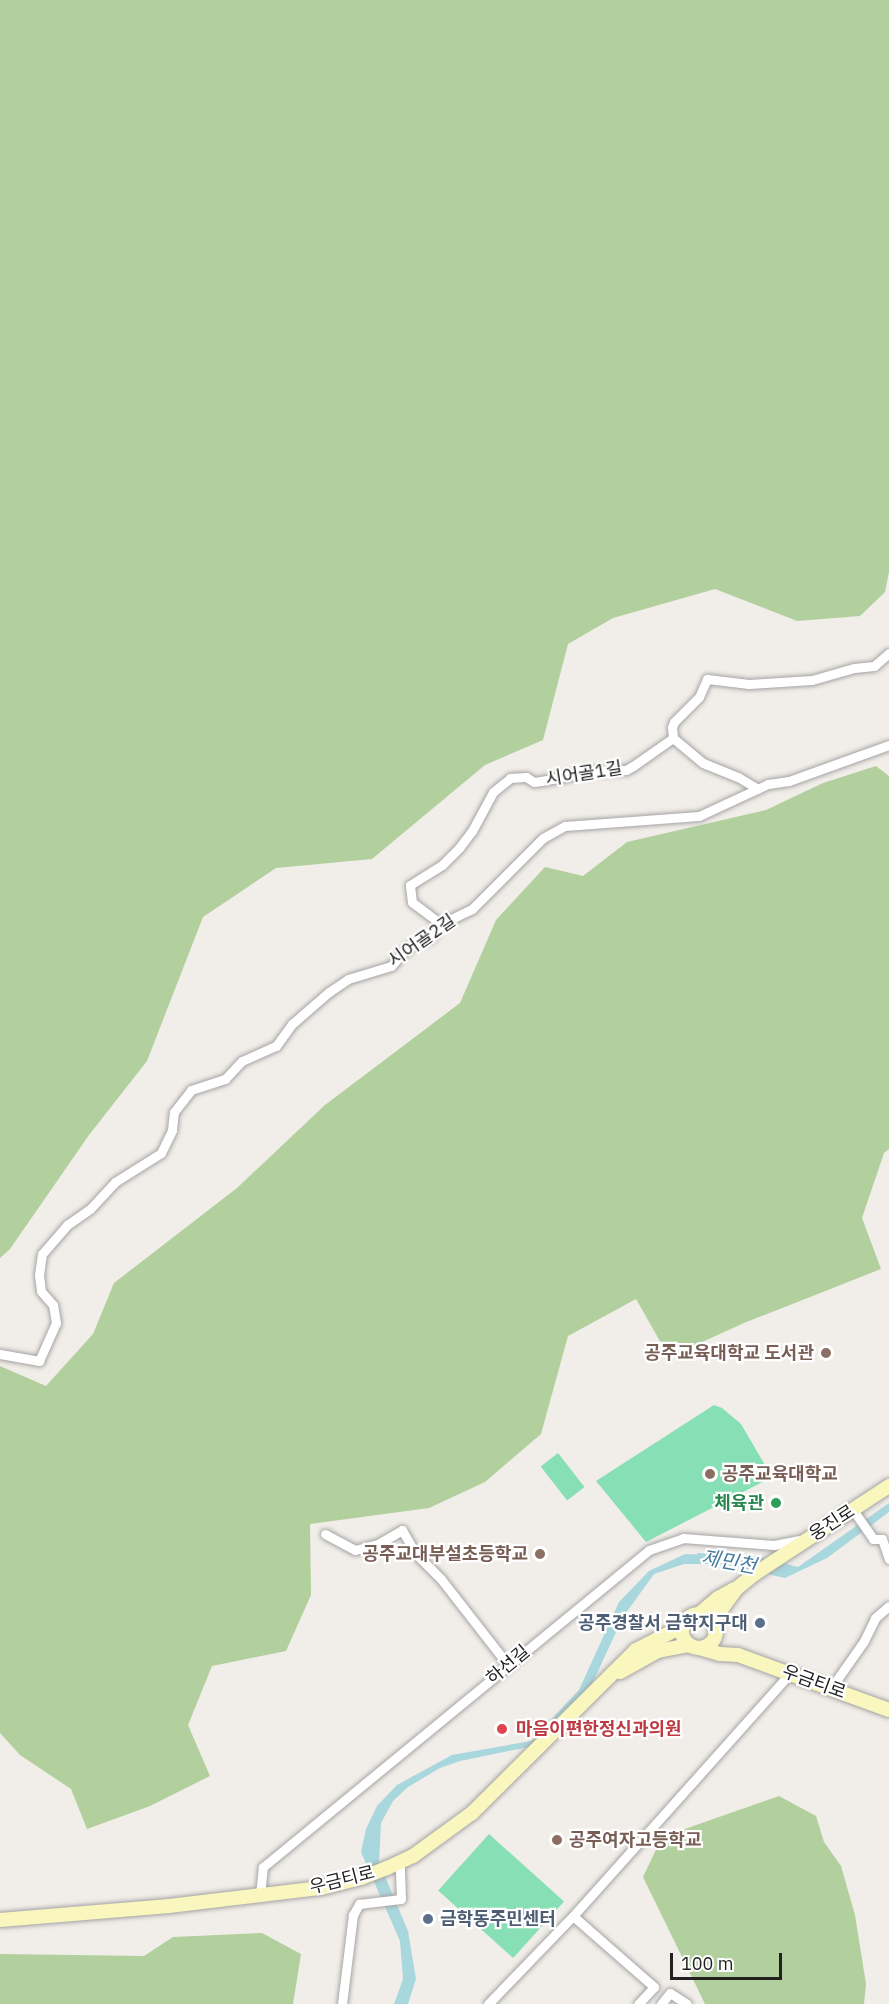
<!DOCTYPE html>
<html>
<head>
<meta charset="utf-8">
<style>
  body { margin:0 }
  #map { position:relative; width:889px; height:2004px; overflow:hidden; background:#f1ede8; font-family:"IBM Plex Sans","Noto Sans KR",sans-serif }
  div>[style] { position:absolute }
  .forest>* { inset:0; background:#b1d09d }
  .pitch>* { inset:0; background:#87dfb5; transform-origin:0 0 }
  .water>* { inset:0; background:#a9d7de }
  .stream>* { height:2px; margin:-1px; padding:0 1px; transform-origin:1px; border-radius:1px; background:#a9d7de }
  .roads { filter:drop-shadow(0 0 2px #a5a5a5) drop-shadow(0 0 2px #a5a5a5) }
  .street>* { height:9px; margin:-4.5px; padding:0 4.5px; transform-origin:4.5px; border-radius:4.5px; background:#fff }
  .secondary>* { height:14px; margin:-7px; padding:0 7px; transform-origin:7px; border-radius:7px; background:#f9f7be }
  .secondary>.ring { margin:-7px; padding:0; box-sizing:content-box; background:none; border:14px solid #f9f7be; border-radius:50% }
  .dots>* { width:16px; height:16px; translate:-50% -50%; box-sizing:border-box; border:3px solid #fff; border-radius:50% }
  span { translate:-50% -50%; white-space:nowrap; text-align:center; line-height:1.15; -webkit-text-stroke:4.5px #fff; paint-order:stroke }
  .street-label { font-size:18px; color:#212121 }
  .education-label { font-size:18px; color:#785e54; font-weight:700 }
  .right { translate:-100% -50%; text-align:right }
  .left { translate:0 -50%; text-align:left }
  .leisure-label { font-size:18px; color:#27864d; font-weight:700 }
  .service-label { font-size:18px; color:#4e5e75; font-weight:700 }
  .health-label { font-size:18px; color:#be3a42; font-weight:700 }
  .water-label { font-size:20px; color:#477ca1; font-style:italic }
  .scale { position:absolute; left:670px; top:1953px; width:112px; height:27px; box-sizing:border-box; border:3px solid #212121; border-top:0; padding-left:8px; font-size:18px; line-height:21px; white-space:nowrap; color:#212121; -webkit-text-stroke:4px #fff; paint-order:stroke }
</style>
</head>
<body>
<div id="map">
  <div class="forest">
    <div style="clip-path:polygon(0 0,889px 0,889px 572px,885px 592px,860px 616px,797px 621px,715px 589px,613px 618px,568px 644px,543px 740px,485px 765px,372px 859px,276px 868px,203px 917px,147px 1061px,89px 1135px,10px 1249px,0 1258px)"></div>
    <div style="clip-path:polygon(876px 766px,889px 776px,889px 1149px,884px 1153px,862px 1218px,881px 1269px,744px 1323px,669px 1357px,636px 1299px,568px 1336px,541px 1434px,485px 1482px,429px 1508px,310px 1524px,311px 1595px,286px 1651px,212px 1666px,188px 1725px,210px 1776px,150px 1806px,87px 1829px,71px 1789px,20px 1755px,0 1733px,0 1366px,46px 1386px,93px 1334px,114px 1283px,237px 1188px,325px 1105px,460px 1003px,496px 920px,545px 867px,583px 876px,627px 842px,766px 810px,823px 783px)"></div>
    <div style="clip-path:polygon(779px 1796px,816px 1816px,824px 1842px,841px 1866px,855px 1915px,866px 1984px,864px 2004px,705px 2004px,643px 1877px,662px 1837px)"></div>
    <div style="clip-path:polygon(262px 1933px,301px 1954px,293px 2004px,0 2004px,0 1954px,144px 1956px,173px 1937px)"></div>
  </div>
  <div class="pitch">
    <div style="clip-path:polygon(714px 1405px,722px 1408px,741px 1424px,772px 1477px,646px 1542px,596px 1481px)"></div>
    <div style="left:558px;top:1453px;width:43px;height:22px;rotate:52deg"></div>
    <div style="left:489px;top:1834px;width:101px;height:76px;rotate:42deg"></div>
  </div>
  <div class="water">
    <div style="clip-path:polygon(889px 1503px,889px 1512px,827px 1558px,785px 1578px,723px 1564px,684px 1564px,654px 1574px,623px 1617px,587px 1695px,534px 1746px,460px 1761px,440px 1768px,408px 1787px,393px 1801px,381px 1823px,379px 1862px,408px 1931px,416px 1979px,408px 2004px,394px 2004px,403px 1979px,400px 1941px,361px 1852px,366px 1829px,377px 1806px,397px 1785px,452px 1755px,531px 1741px,579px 1690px,619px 1602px,649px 1571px,685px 1554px,755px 1556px,798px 1567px)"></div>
  </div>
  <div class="stream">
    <div style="left:698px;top:1554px;width:18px;rotate:3deg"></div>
  </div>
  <div class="roads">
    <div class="street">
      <div style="left:673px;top:738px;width:39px;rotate:40deg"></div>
      <div style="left:703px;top:763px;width:38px;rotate:22deg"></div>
      <div style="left:738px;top:777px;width:23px;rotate:31deg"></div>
      <div style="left:441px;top:924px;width:36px;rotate:-143deg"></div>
      <div style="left:412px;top:902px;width:17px;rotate:-97deg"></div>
      <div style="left:410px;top:885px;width:38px;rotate:-32deg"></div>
      <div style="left:442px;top:865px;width:24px;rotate:-45deg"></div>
      <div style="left:459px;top:848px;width:21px;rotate:-53deg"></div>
      <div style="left:472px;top:831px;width:44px;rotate:-61.7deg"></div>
      <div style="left:493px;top:792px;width:22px;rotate:-39deg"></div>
      <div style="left:510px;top:778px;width:16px;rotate:-4deg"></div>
      <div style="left:526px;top:777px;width:9px;rotate:32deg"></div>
      <div style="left:534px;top:782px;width:7px;rotate:-8deg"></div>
      <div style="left:541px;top:781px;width:54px;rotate:-10.7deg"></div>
      <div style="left:594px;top:771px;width:32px;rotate:-2deg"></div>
      <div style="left:626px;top:770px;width:8px;rotate:-30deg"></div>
      <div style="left:633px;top:766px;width:49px;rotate:-35deg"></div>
      <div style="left:673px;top:738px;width:11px;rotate:-95deg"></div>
      <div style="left:672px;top:727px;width:5px;rotate:-68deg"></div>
      <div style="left:674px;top:722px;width:35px;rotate:-45deg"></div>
      <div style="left:699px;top:697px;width:20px;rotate:-66deg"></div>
      <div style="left:707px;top:679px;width:42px;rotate:6.8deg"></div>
      <div style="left:749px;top:684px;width:63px;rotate:-3.6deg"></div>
      <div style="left:812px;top:680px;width:44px;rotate:-15.9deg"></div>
      <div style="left:854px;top:668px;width:20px;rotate:-6deg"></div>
      <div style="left:874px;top:666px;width:20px;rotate:-41deg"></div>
      <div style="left:0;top:1354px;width:40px;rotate:10deg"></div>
      <div style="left:39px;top:1361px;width:42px;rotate:-65.9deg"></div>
      <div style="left:56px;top:1323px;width:18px;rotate:-99deg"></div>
      <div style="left:53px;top:1305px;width:18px;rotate:-131deg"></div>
      <div style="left:41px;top:1291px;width:16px;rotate:-97deg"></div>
      <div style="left:39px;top:1275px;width:21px;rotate:-82deg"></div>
      <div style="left:42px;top:1254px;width:38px;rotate:-49deg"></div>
      <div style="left:67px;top:1225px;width:28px;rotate:-35deg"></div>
      <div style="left:90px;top:1209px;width:37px;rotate:-47deg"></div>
      <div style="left:115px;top:1182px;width:54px;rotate:-32.2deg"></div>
      <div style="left:161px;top:1153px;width:25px;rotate:-64deg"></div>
      <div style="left:172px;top:1130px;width:18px;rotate:-84deg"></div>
      <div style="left:174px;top:1112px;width:28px;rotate:-52deg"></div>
      <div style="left:191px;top:1090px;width:36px;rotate:-18deg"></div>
      <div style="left:225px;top:1079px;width:25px;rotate:-47deg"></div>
      <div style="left:242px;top:1061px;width:37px;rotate:-24deg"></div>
      <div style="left:276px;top:1046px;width:27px;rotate:-54deg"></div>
      <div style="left:292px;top:1024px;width:49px;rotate:-40.9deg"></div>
      <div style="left:329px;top:992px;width:23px;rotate:-34deg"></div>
      <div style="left:348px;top:979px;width:45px;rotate:-16.8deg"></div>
      <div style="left:391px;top:966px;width:25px;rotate:-48deg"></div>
      <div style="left:408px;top:947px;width:25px;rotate:-23deg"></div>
      <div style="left:431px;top:937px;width:16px;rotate:-52deg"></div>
      <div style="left:441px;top:924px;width:34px;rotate:-26deg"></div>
      <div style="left:472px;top:909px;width:100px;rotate:-45deg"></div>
      <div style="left:543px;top:838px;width:25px;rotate:-29deg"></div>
      <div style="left:565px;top:826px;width:134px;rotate:-4.3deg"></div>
      <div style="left:699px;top:816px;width:76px;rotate:-24.9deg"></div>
      <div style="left:768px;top:784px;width:21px;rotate:-8deg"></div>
      <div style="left:789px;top:781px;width:106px;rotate:-19.8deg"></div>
      <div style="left:853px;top:1510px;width:35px;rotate:55deg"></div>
      <div style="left:873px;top:1539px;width:9px"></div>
      <div style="left:882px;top:1539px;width:21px;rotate:71deg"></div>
      <div style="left:325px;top:1534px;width:34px;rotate:28deg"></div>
      <div style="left:355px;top:1550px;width:24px;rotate:-15deg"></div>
      <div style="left:378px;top:1544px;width:28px;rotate:-30deg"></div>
      <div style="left:402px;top:1530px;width:28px;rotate:60deg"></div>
      <div style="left:416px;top:1554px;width:35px;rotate:45deg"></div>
      <div style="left:441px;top:1579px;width:109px;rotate:52.1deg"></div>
      <div style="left:831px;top:1688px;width:57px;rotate:-54.9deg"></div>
      <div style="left:864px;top:1641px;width:25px;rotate:-64deg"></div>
      <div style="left:875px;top:1618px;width:18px;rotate:-41deg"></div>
      <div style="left:260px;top:1895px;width:28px;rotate:-84deg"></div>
      <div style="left:263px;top:1867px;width:499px;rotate:-39.4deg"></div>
      <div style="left:649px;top:1550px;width:36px;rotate:-19deg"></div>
      <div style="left:683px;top:1538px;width:91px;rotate:4.4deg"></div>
      <div style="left:774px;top:1545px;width:26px;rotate:-11deg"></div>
      <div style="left:573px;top:1916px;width:108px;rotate:41.2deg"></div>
      <div style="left:654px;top:1987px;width:23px;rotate:133deg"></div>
      <div style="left:342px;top:2004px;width:90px;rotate:-83deg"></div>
      <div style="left:353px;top:1915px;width:13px;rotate:-61deg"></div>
      <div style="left:359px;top:1904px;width:42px;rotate:-6.8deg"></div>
      <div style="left:401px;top:1899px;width:38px;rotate:-92deg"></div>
      <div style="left:488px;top:2004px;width:122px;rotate:-46deg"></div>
      <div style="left:573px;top:1916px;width:326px;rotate:-48.2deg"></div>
      <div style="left:661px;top:2004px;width:14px;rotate:-51deg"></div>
      <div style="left:670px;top:1993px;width:20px;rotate:33deg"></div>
    </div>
    <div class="secondary">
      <div style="left:699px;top:1614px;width:25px;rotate:-40deg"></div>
      <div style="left:718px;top:1598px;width:18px;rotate:-29deg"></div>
      <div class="ring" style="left:682px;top:1614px;width:20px;height:20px"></div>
      <div style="left:713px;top:1621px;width:39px;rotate:-54deg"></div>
      <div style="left:736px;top:1589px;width:22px;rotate:-39deg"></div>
      <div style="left:753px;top:1575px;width:163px;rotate:-33.2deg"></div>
      <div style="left:699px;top:1648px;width:22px;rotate:16deg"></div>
      <div style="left:720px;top:1654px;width:18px;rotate:3deg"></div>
      <div style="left:738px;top:1655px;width:161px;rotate:20deg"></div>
      <div style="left:620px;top:1672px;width:43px;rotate:-28.9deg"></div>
      <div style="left:658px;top:1651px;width:32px;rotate:-11deg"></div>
      <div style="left:0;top:1920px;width:170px;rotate:-4.7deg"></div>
      <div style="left:169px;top:1906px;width:153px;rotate:-6.8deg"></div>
      <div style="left:321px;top:1888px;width:41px;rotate:-14deg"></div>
      <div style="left:361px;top:1878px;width:28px;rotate:-21deg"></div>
      <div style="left:387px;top:1868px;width:29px;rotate:-25deg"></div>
      <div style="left:413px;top:1856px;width:73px;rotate:-36.1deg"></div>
      <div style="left:472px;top:1813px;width:231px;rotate:-44.8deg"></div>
      <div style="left:636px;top:1650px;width:53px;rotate:-27.1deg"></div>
    </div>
  </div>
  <div class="dots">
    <div style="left:826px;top:1353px;background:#8d6e63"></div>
    <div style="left:710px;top:1474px;background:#8d6e63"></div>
    <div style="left:776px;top:1503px;background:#2e9e5b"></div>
    <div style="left:540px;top:1554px;background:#8d6e63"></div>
    <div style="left:760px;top:1623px;background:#5c6f8a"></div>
    <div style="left:502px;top:1729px;background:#e0444e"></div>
    <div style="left:557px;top:1840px;background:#8d6e63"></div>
    <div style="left:428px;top:1919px;background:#5c6f8a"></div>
  </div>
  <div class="street-label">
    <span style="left:584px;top:774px;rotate:-9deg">시어골1길</span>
    <span style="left:422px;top:941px;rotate:-35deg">시어골2길</span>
    <span style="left:832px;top:1523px;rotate:-33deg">웅진로</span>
    <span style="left:508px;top:1665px;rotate:-40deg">하선길</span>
    <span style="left:814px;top:1682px;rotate:20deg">우금티로</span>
    <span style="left:342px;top:1880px;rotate:-14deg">우금티로</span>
  </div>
  <div class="education-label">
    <span class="right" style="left:814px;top:1353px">공주교육대학교 도서관</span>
    <span class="left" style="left:722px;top:1474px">공주교육대학교</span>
    <span class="right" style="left:528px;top:1554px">공주교대부설초등학교</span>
    <span class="left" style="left:569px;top:1840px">공주여자고등학교</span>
  </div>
  <div class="leisure-label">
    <span class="right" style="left:764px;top:1503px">체육관</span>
  </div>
  <div class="service-label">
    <span class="right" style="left:748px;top:1623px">공주경찰서 금학지구대</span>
    <span class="left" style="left:440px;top:1919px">금학동주민센터</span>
  </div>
  <div class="health-label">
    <span class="left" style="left:516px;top:1729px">마음이편한정신과의원</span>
  </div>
  <div class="water-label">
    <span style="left:729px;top:1561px;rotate:10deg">제민천</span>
  </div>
  <div class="scale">100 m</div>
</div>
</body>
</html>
